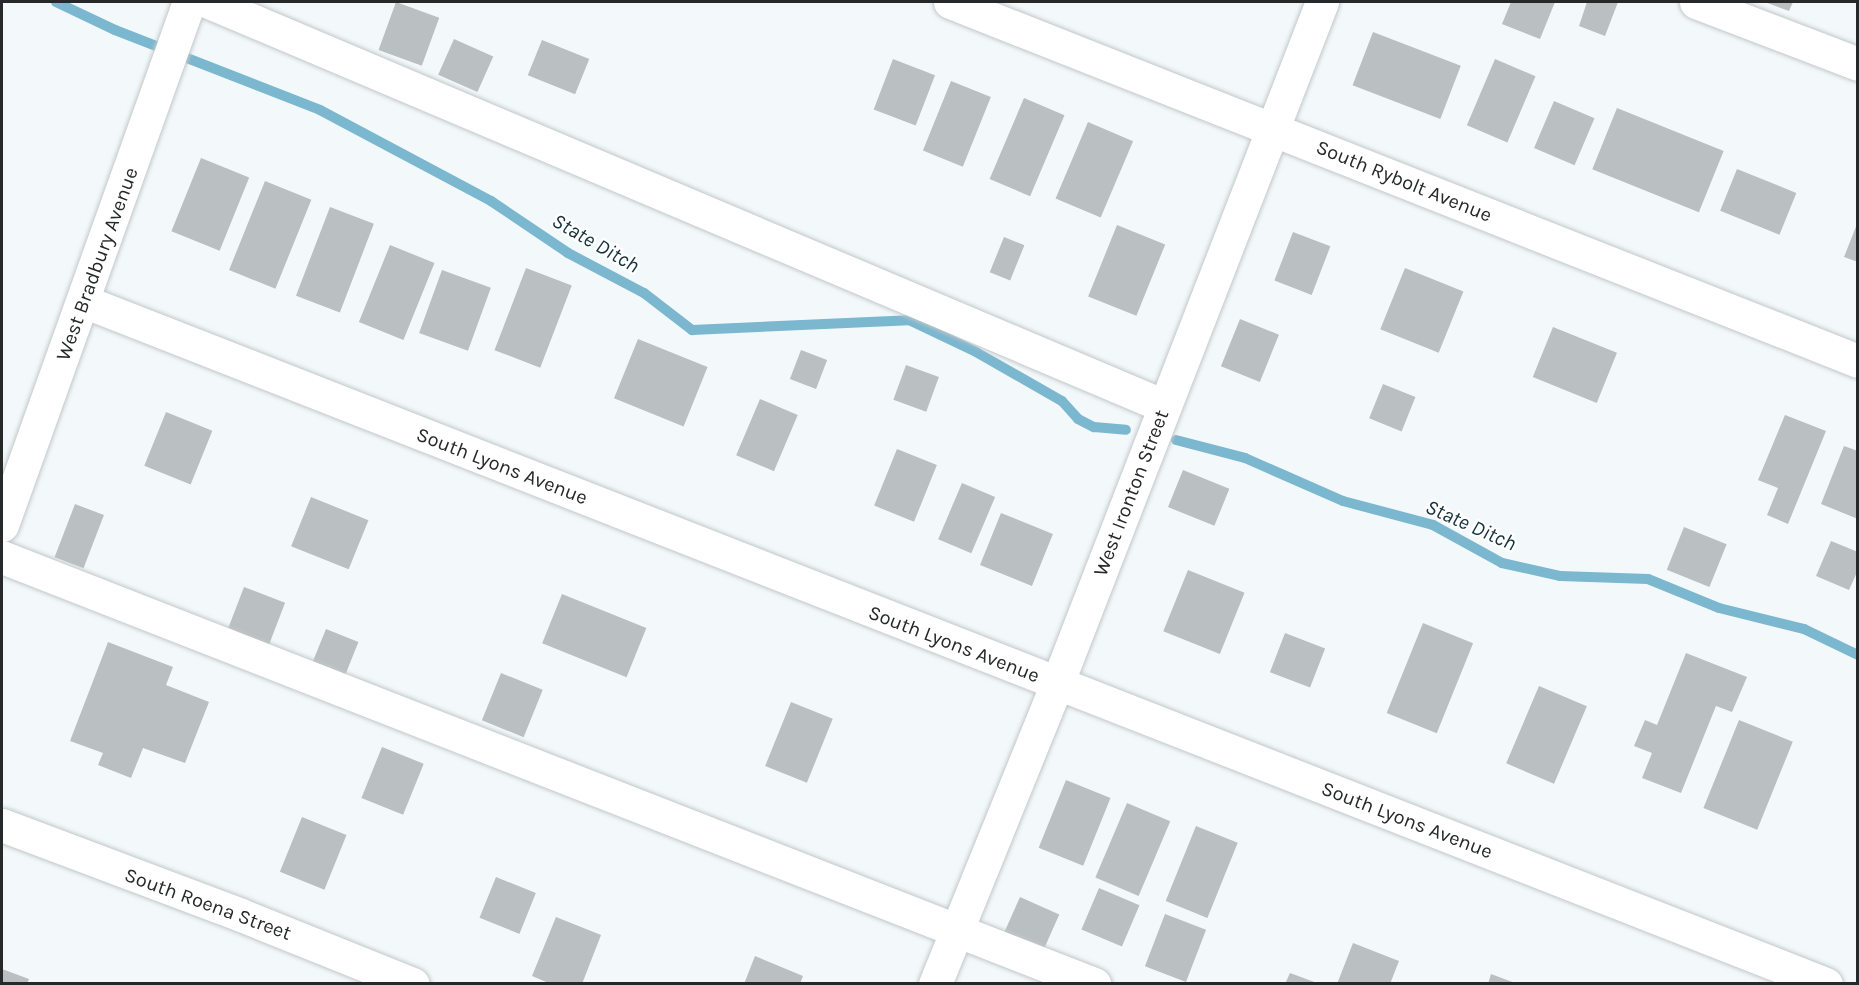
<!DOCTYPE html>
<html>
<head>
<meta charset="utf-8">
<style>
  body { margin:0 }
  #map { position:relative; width:1859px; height:985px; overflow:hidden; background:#f3f9fb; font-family:Karla,sans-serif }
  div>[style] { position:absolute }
  .stream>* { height:10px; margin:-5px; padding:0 5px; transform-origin:5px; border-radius:5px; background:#7bb7cf }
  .building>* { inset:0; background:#babfc1; transform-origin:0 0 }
  .roads { filter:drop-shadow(0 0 2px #c2c7ca) drop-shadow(0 0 2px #c2c7ca) }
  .minor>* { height:33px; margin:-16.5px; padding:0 16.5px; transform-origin:16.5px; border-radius:16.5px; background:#fff }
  span { translate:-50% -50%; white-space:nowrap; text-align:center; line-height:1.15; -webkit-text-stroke:4.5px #fff; paint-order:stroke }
  .street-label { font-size:20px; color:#262829 }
  .water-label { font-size:21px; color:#14323c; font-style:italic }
  .frame { position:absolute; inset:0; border:3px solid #262829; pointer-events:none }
</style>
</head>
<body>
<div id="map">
  <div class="stream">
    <div style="left:56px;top:2px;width:65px;rotate:25.4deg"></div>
    <div style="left:115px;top:30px;width:220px;rotate:21.3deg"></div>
    <div style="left:320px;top:110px;width:194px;rotate:28deg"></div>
    <div style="left:491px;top:201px;width:93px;rotate:34deg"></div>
    <div style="left:568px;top:253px;width:86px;rotate:27.8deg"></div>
    <div style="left:644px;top:293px;width:61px;rotate:37.6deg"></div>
    <div style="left:692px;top:330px;width:217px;rotate:-2.6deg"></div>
    <div style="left:909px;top:320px;width:74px;rotate:25.5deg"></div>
    <div style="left:976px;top:352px;width:99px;rotate:29.7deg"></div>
    <div style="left:1062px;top:401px;width:24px;rotate:48deg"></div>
    <div style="left:1078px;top:419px;width:18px;rotate:27deg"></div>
    <div style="left:1094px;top:427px;width:32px;rotate:5deg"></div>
    <div style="left:1176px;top:440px;width:71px;rotate:14.6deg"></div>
    <div style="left:1245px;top:458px;width:107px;rotate:23.7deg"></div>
    <div style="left:1343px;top:501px;width:93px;rotate:14.9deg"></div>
    <div style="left:1433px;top:525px;width:79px;rotate:28.8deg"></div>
    <div style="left:1502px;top:563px;width:59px;rotate:12.6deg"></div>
    <div style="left:1560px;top:576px;width:88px;rotate:2deg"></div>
    <div style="left:1648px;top:579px;width:77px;rotate:22.2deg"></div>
    <div style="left:1719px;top:608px;width:88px;rotate:13.9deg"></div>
    <div style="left:1804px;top:629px;width:60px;rotate:25.7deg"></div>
  </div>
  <div class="building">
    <div style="left:396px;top:2px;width:46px;height:51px;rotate:20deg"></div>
    <div style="clip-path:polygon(1511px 2px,1555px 2px,1540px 39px,1502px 24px)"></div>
    <div style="clip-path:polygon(1587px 2px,1618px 2px,1605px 36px,1579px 26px)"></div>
    <div style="clip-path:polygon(1765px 2px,1793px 2px,1789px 11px)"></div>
    <div style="left:1373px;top:32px;width:94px;height:57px;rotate:21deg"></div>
    <div style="left:454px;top:39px;width:43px;height:39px;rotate:24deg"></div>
    <div style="left:542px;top:40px;width:51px;height:38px;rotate:22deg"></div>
    <div style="left:893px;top:59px;width:45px;height:54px;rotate:21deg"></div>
    <div style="left:1495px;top:59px;width:44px;height:72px;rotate:23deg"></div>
    <div style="left:951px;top:81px;width:43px;height:75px;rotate:22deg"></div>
    <div style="left:1024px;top:98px;width:44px;height:88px;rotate:23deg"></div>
    <div style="left:1554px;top:101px;width:44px;height:51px;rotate:23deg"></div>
    <div style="left:1617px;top:108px;width:115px;height:66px;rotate:22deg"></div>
    <div style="left:1088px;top:122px;width:49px;height:83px;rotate:23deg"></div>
    <div style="left:201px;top:158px;width:52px;height:79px;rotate:22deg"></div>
    <div style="left:1737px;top:169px;width:64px;height:45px;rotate:22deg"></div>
    <div style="left:265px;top:181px;width:50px;height:96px;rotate:22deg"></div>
    <div style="left:330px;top:207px;width:47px;height:95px;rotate:21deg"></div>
    <div style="clip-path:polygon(1857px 224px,1858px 224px,1858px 262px,1844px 257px)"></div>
    <div style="left:1117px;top:225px;width:52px;height:77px;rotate:22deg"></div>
    <div style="left:1293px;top:232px;width:40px;height:52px;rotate:21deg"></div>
    <div style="left:1004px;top:237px;width:22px;height:38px;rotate:22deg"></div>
    <div style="left:390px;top:245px;width:48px;height:83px;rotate:22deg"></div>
    <div style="left:526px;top:268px;width:49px;height:88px;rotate:21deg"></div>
    <div style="left:1405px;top:268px;width:63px;height:66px;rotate:22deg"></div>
    <div style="left:442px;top:270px;width:52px;height:67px;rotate:20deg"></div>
    <div style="left:1240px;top:319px;width:42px;height:51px;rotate:22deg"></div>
    <div style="left:1553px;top:327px;width:69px;height:54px;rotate:22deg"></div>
    <div style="left:638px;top:339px;width:75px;height:64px;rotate:22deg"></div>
    <div style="left:801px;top:350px;width:28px;height:31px;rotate:21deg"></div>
    <div style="left:906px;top:365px;width:35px;height:37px;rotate:20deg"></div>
    <div style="left:1383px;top:384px;width:35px;height:37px;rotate:22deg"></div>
    <div style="left:760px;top:399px;width:41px;height:61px;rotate:23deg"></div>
    <div style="left:166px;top:412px;width:50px;height:58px;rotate:22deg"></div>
    <div style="clip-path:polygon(1785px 415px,1826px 431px,1788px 524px,1767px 515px,1778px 488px,1758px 480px)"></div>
    <div style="clip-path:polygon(1844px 446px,1858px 451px,1858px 519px,1821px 504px)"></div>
    <div style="left:897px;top:449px;width:43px;height:61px;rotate:22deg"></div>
    <div style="left:1183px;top:470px;width:50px;height:40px;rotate:22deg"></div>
    <div style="left:962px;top:483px;width:36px;height:61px;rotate:23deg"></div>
    <div style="left:311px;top:497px;width:62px;height:53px;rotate:22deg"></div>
    <div style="left:75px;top:504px;width:31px;height:57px;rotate:21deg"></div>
    <div style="left:1001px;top:513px;width:56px;height:56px;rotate:22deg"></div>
    <div style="left:1684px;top:527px;width:46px;height:46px;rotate:22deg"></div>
    <div style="clip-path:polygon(1831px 541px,1858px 552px,1858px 570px,1849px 590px,1816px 576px)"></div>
    <div style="left:1188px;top:570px;width:61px;height:66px;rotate:22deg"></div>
    <div style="left:244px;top:587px;width:44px;height:46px;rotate:21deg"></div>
    <div style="left:562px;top:594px;width:91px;height:53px;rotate:22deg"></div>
    <div style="left:1423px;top:623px;width:54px;height:97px;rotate:22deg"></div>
    <div style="left:326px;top:629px;width:35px;height:37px;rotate:22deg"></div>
    <div style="left:1285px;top:633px;width:43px;height:42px;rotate:21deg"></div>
    <div style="clip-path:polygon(108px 642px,173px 667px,166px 685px,209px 702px,185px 763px,143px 748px,131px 778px,98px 765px,103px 753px,70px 741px)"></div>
    <div style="clip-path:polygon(1686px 653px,1747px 677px,1732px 712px,1716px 706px,1681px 793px,1642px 778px,1652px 753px,1634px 746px,1645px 720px,1657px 725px)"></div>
    <div style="left:501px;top:673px;width:45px;height:51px;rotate:22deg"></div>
    <div style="left:1539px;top:686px;width:52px;height:84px;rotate:23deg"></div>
    <div style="left:791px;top:702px;width:45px;height:69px;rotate:22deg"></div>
    <div style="left:1739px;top:720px;width:58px;height:95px;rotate:22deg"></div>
    <div style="left:382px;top:747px;width:45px;height:55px;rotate:22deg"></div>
    <div style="left:1066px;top:780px;width:48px;height:73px;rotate:22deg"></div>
    <div style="left:1127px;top:803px;width:47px;height:81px;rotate:23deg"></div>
    <div style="left:302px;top:817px;width:48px;height:59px;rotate:22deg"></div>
    <div style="left:1196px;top:826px;width:45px;height:81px;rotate:22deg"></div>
    <div style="left:496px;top:877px;width:43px;height:44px;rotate:22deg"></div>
    <div style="left:1099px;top:888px;width:44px;height:45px;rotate:23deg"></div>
    <div style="left:1020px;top:897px;width:43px;height:44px;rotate:24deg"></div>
    <div style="left:1165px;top:914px;width:44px;height:56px;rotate:21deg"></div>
    <div style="clip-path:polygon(556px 917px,601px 935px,582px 984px,551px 984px,532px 976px)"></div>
    <div style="clip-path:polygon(1353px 943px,1399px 961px,1390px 984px,1337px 984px)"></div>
    <div style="clip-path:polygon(755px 956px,803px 976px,800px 984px,744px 984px)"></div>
    <div style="clip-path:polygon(2px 969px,29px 979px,27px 984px,2px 984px)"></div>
    <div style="clip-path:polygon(1290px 973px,1317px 983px,1317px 984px,1285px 984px)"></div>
    <div style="clip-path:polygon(1491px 974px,1515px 983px,1515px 984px,1488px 984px)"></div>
  </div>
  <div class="roads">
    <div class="minor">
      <div style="left:209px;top:2px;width:1037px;rotate:22.93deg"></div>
      <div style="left:950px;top:2px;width:976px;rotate:21.57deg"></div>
      <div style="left:1696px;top:2px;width:173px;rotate:20.9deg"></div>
      <div style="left:83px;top:301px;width:1872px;rotate:21.4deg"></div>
      <div style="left:2px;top:525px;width:555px;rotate:-70.33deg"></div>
      <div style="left:2px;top:557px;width:1173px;rotate:21.36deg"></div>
      <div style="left:2px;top:825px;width:255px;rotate:20.6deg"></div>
      <div style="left:241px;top:915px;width:185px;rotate:21.9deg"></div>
      <div style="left:935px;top:984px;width:324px;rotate:-67.9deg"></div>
      <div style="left:1057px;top:684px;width:732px;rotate:-68.77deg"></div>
    </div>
  </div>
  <div class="street-label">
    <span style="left:1404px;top:181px;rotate:22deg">South Rybolt Avenue</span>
    <span style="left:97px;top:264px;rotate:-70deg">West Bradbury Avenue</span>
    <span style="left:502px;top:466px;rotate:21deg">South Lyons Avenue</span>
    <span style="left:1131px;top:493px;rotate:-69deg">West Ironton Street</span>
    <span style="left:954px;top:644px;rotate:21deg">South Lyons Avenue</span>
    <span style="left:1407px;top:820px;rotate:21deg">South Lyons Avenue</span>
    <span style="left:208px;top:904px;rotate:20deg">South Roena Street</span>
  </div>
  <div class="water-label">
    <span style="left:596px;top:243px;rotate:30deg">State Ditch</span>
    <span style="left:1471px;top:525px;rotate:24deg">State Ditch</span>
  </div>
  <div class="frame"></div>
</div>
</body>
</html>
